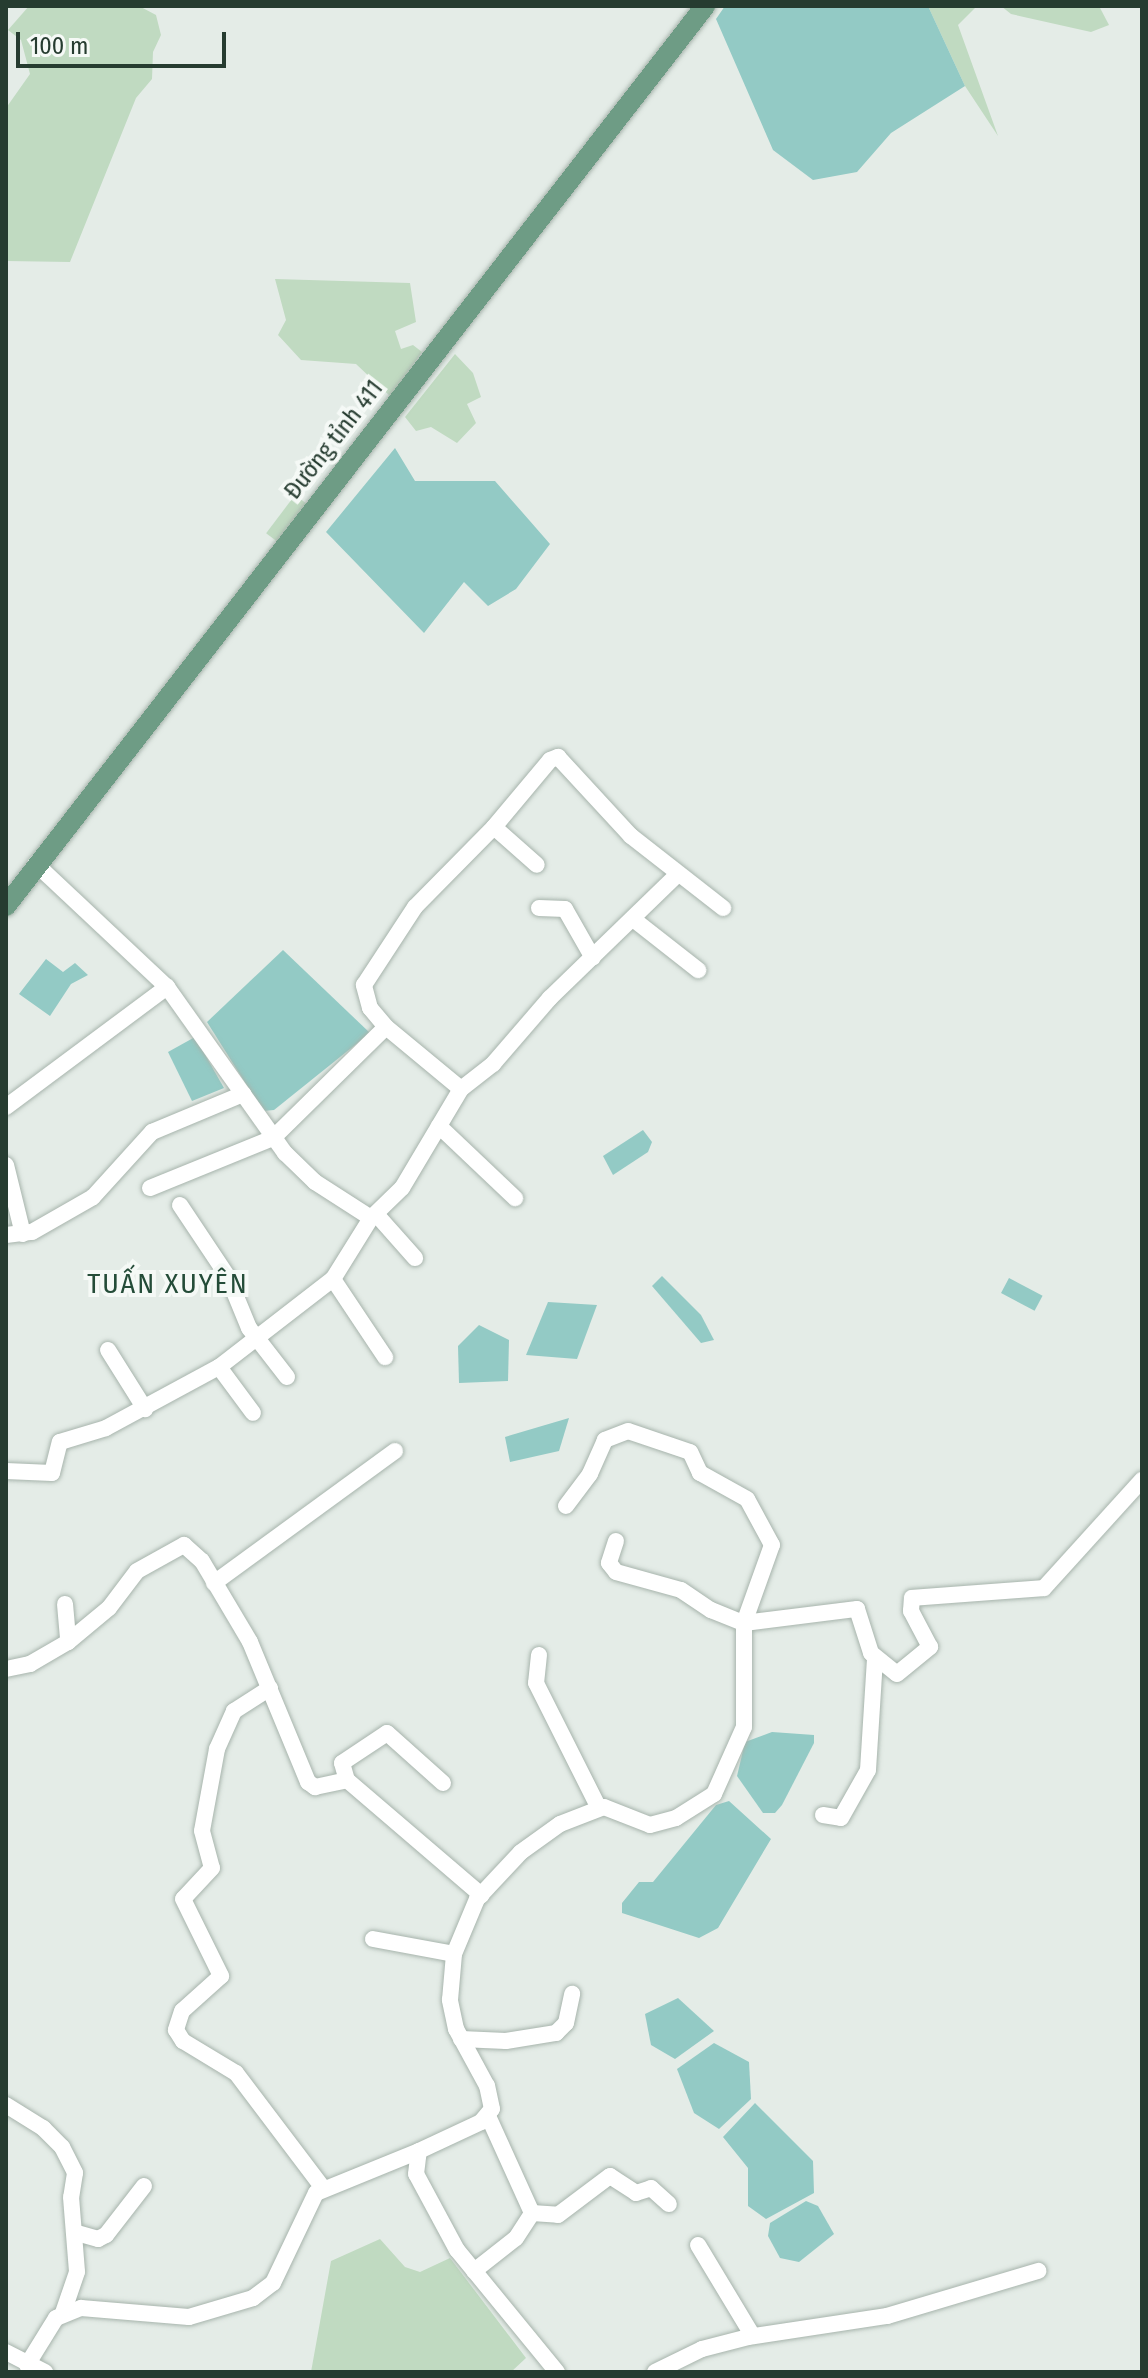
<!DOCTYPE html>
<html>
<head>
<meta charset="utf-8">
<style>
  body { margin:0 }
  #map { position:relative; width:1148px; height:2378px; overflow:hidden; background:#e4ece7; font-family:"Fira Sans Condensed",sans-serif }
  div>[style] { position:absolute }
  .green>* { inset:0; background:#c0dac1; transform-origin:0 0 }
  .water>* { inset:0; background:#93cac5; transform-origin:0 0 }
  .roads { filter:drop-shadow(0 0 2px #a7b4ac) drop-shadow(0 0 2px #a7b4ac) }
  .minor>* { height:16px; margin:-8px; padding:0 8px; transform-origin:8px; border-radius:8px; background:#fff }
  .major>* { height:20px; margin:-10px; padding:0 10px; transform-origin:10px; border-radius:10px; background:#6e9c85 }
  span { translate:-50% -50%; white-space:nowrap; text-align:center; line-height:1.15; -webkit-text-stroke:8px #f5f9f6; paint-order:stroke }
  .street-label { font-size:24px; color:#263c30 }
  .quarter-label { font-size:28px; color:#244c38; letter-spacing:2px }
  .frame { position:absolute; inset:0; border:8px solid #263c30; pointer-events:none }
  .scale { position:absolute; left:16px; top:32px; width:210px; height:36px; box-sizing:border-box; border:4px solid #263c30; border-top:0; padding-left:10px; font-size:24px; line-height:28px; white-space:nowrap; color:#263c30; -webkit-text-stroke:6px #f5f9f6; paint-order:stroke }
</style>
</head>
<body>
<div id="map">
  <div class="green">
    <div style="clip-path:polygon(29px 6px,139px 6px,156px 15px,161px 35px,153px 52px,152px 79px,136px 98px,70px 262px,6px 261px,6px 108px,30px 74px,21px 40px,8px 30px)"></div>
    <div style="clip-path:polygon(928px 6px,977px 6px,958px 25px,998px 136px,965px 86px)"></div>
    <div style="clip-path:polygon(1001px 6px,1099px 6px,1109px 25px,1091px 32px,1011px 14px)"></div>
    <div style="clip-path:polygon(275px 279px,410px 283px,416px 322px,395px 331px,401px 349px,413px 345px,422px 352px,391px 397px,356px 364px,301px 360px,278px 335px,286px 320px)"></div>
    <div style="clip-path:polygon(455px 354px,473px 373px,481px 397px,467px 404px,476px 423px,457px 443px,431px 427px,416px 431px,405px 417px)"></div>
    <div style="left:295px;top:495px;width:15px;height:48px;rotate:37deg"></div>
    <div style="clip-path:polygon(380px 2239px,405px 2267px,420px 2272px,450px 2258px,526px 2358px,511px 2372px,311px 2372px,331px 2261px)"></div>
  </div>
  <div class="water">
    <div style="clip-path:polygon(725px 6px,928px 6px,965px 86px,891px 133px,857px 172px,813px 180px,773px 150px,716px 19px)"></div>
    <div style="clip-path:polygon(395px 448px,415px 481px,495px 481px,550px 544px,516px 589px,488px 606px,464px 582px,424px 633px,326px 532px)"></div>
    <div style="clip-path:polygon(283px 950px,370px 1033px,274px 1110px,263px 1111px,207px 1022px)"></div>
    <div style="clip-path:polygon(46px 959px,63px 972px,75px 963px,88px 975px,71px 984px,50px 1016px,19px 994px)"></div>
    <div style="clip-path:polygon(195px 1037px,224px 1088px,192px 1101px,168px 1052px)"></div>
    <div style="clip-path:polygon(643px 1130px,652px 1142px,648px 1152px,613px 1175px,603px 1156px)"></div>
    <div style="clip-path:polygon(662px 1276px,701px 1315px,714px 1340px,701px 1343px,652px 1286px)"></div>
    <div style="left:1009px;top:1278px;width:38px;height:17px;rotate:28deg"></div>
    <div style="clip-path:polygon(548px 1302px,597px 1305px,577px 1359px,526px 1355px)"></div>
    <div style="clip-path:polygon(479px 1325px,509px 1340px,508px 1381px,459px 1383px,458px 1346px)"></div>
    <div style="clip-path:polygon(569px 1418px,559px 1451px,510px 1462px,505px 1437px)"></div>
    <div style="clip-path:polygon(772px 1732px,814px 1735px,814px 1743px,782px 1805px,775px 1813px,763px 1813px,737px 1776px,745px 1742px)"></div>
    <div style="clip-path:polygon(729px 1801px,771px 1839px,718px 1928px,699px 1938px,622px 1913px,622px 1903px,639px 1882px,653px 1882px,716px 1805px)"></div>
    <div style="clip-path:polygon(678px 1998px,714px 2031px,675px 2059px,651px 2045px,645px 2014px)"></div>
    <div style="clip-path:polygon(714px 2043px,749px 2062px,751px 2099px,719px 2129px,694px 2113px,677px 2069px)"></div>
    <div style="clip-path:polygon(755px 2103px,813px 2161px,814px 2193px,766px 2219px,748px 2206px,748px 2168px,723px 2137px)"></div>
    <div style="clip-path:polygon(806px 2201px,818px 2206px,834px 2234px,799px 2262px,780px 2258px,768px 2236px,770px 2223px)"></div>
  </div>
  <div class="roads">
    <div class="minor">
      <div style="left:494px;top:827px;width:57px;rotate:41.5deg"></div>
      <div style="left:539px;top:908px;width:26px;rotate:2deg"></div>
      <div style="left:565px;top:909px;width:56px;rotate:60.3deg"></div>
      <div style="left:633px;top:919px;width:83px;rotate:38.1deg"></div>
      <div style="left:461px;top:1089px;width:97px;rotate:-140.4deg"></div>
      <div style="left:386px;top:1027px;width:25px;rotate:-130deg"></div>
      <div style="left:370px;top:1008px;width:24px;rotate:-105deg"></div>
      <div style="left:364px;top:985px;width:93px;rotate:-56.8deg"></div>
      <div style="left:415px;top:907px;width:112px;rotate:-45.4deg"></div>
      <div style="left:494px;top:827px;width:87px;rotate:-50.1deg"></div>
      <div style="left:550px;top:760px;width:9px;rotate:-21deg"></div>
      <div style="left:558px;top:757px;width:108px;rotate:47.3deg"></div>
      <div style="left:631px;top:836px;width:117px;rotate:38deg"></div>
      <div style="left:6px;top:1107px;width:201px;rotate:-36.7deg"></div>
      <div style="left:439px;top:1126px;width:105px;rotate:43.5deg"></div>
      <div style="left:6px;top:1165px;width:71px;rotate:76.2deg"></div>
      <div style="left:150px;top:1188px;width:133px;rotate:-22.1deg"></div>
      <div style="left:273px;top:1138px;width:158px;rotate:-44.5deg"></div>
      <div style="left:180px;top:1205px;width:87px;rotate:56.3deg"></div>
      <div style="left:228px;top:1277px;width:55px;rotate:67.6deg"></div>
      <div style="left:249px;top:1328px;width:62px;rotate:52.2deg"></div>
      <div style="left:376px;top:1214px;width:59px;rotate:48.4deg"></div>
      <div style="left:371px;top:1218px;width:43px;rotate:-44.1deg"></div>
      <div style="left:402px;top:1188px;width:115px;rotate:-59.2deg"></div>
      <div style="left:461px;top:1089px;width:41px;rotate:-38deg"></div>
      <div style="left:493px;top:1064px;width:87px;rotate:-49.2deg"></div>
      <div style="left:550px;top:998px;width:177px;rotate:-44.1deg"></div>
      <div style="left:6px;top:1235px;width:26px;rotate:-7deg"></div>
      <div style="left:32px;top:1232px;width:70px;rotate:-29.8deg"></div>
      <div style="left:93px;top:1197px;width:88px;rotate:-47.8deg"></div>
      <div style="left:152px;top:1132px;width:99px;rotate:-22.7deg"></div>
      <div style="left:333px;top:1279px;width:94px;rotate:56.3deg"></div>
      <div style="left:108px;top:1350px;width:70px;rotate:57.9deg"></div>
      <div style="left:219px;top:1367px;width:57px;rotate:53.5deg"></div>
      <div style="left:6px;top:1471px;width:46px;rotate:2.5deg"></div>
      <div style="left:52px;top:1473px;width:32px;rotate:-76deg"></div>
      <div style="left:60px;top:1442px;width:48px;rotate:-16.9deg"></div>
      <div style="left:106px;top:1428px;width:128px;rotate:-28.4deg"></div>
      <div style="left:219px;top:1367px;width:144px;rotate:-37.7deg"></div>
      <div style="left:333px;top:1279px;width:72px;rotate:-58.1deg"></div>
      <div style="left:371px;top:1218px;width:67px;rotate:-147.3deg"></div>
      <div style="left:315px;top:1182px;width:42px;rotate:-136deg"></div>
      <div style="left:285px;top:1153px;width:204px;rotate:-125.4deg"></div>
      <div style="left:167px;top:987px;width:180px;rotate:-136.8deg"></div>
      <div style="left:616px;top:1541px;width:23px;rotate:108deg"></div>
      <div style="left:609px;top:1563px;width:11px;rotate:52deg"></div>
      <div style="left:616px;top:1572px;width:67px;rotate:15.5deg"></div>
      <div style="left:681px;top:1590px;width:36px;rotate:34deg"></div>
      <div style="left:711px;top:1610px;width:35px;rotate:22deg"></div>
      <div style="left:744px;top:1623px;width:114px;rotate:-7.1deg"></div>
      <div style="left:857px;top:1609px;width:46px;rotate:72.3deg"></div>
      <div style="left:871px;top:1653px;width:33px;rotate:39deg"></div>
      <div style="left:897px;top:1674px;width:43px;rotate:-39.3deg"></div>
      <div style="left:930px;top:1647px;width:41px;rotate:-117.8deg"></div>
      <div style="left:911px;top:1611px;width:13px;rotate:-86deg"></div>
      <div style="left:912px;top:1598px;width:132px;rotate:-4.3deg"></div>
      <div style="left:1044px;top:1588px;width:146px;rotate:-47.8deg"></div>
      <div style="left:214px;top:1583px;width:224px;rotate:-36.1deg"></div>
      <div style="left:65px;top:1604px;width:38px;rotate:85deg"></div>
      <div style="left:539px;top:1655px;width:28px;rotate:96deg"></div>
      <div style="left:536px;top:1683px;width:140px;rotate:63.3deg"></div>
      <div style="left:6px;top:1669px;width:25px;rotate:-12deg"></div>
      <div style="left:30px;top:1664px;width:44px;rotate:-30.1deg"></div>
      <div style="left:68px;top:1642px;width:53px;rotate:-39.7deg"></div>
      <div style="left:109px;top:1608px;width:46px;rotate:-52.9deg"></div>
      <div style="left:137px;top:1571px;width:54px;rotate:-29deg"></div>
      <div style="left:184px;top:1545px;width:24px;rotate:42deg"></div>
      <div style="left:202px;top:1561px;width:94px;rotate:59.3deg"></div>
      <div style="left:250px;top:1642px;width:152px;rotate:67.5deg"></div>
      <div style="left:308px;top:1782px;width:9px;rotate:36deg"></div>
      <div style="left:315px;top:1787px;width:33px;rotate:-12deg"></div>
      <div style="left:270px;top:1688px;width:43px;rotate:147.4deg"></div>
      <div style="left:234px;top:1711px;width:42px;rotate:114.1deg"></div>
      <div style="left:217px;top:1749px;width:83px;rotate:100.4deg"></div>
      <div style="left:202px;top:1831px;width:38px;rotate:75deg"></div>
      <div style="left:212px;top:1868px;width:42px;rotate:133.1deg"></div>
      <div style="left:183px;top:1899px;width:86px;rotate:63.7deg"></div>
      <div style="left:221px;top:1976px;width:52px;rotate:138.1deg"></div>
      <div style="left:182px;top:2011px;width:20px;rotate:108deg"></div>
      <div style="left:176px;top:2030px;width:13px;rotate:58deg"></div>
      <div style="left:183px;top:2041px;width:62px;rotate:31.1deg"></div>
      <div style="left:236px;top:2073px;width:144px;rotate:52.9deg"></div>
      <div style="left:443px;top:1783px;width:75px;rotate:-138.2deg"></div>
      <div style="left:387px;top:1733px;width:54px;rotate:146.3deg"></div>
      <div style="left:342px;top:1763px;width:18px;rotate:74deg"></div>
      <div style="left:347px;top:1780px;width:177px;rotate:40.6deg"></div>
      <div style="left:823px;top:1815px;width:18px;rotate:9deg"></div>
      <div style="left:841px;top:1818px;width:55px;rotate:-60.6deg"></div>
      <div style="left:868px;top:1770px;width:112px;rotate:-86.4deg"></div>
      <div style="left:373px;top:1939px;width:82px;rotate:10.5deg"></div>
      <div style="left:461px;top:2039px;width:45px;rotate:2.5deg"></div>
      <div style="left:506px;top:2041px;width:51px;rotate:-9.1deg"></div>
      <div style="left:556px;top:2033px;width:14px;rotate:-45deg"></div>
      <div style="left:566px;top:2023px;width:30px;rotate:-78deg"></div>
      <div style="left:6px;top:2105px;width:44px;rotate:31.9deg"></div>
      <div style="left:43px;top:2128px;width:27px;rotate:45deg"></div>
      <div style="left:62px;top:2147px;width:29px;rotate:63deg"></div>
      <div style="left:75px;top:2173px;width:24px;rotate:99deg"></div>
      <div style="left:71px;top:2197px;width:75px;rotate:85.4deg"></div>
      <div style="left:77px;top:2272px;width:43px;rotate:108.9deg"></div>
      <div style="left:532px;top:2213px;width:26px;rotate:4deg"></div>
      <div style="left:558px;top:2215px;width:65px;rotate:-36.9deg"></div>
      <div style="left:610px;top:2176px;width:31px;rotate:33deg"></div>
      <div style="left:636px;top:2193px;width:16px;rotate:-18deg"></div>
      <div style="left:651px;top:2188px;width:24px;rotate:42deg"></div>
      <div style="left:77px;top:2233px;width:22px;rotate:16deg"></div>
      <div style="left:98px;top:2239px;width:9px;rotate:-27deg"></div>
      <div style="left:106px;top:2235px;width:62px;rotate:-52.2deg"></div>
      <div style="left:698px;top:2245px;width:106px;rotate:58.9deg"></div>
      <div style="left:474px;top:2271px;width:53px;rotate:-38.2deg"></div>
      <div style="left:516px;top:2238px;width:30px;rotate:-57deg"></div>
      <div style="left:532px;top:2213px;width:107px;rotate:-114.4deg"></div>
      <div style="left:6px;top:2352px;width:44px;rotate:27.1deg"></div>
      <div style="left:27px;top:2365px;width:55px;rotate:-58.3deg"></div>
      <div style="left:56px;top:2318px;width:27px;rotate:-22deg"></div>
      <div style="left:81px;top:2308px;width:108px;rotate:4.8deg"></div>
      <div style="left:189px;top:2317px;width:67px;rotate:-16.5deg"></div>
      <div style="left:253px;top:2298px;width:25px;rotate:-37deg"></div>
      <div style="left:273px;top:2283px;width:100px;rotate:-64.5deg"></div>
      <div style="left:316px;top:2193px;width:111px;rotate:-22.2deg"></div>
      <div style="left:557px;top:2372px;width:158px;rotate:-129.3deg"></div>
      <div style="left:457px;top:2250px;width:86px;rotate:-118.3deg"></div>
      <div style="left:416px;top:2174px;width:23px;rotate:-83deg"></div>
      <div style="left:419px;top:2151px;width:68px;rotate:-25.1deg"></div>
      <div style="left:481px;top:2122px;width:17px;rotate:-50deg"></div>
      <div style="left:492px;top:2109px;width:24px;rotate:-102deg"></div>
      <div style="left:487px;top:2086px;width:65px;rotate:-118.5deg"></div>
      <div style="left:456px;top:2029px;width:30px;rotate:-102deg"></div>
      <div style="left:450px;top:2000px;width:46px;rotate:-85deg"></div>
      <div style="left:454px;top:1954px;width:60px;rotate:-67.3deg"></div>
      <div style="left:477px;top:1899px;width:64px;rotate:-46.9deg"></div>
      <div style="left:521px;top:1852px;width:48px;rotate:-35.7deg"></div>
      <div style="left:560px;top:1824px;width:47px;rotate:-21.1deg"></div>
      <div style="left:604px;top:1807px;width:49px;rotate:21.4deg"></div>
      <div style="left:650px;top:1825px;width:27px;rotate:-15deg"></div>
      <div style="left:676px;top:1818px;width:45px;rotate:-32.3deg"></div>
      <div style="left:714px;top:1794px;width:73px;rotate:-65.9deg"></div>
      <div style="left:744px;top:1727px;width:104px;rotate:-90deg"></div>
      <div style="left:744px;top:1623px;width:83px;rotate:-70.3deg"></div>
      <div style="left:772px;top:1545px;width:52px;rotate:-118.5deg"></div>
      <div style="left:747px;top:1499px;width:54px;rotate:-151deg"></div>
      <div style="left:700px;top:1473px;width:23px;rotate:-115deg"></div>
      <div style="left:690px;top:1452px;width:65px;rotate:-161.3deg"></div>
      <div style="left:628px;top:1431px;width:25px;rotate:159deg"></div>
      <div style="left:605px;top:1440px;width:37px;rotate:114deg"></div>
      <div style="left:590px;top:1474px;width:40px;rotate:127deg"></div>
      <div style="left:655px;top:2372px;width:52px;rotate:-26.1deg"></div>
      <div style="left:702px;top:2349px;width:48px;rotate:-14.6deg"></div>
      <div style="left:748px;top:2337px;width:141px;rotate:-8.6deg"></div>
      <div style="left:887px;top:2316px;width:158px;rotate:-16.6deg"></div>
    </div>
    <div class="major">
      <div style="left:6px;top:906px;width:1140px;rotate:-52.16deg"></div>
    </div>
  </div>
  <div class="street-label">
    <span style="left:334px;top:440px;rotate:-52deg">Đường tỉnh 411</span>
  </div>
  <div class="quarter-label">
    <span style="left:168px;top:1284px">TUẤN XUYÊN</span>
  </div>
  <div class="frame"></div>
  <div class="scale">100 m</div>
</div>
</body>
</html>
